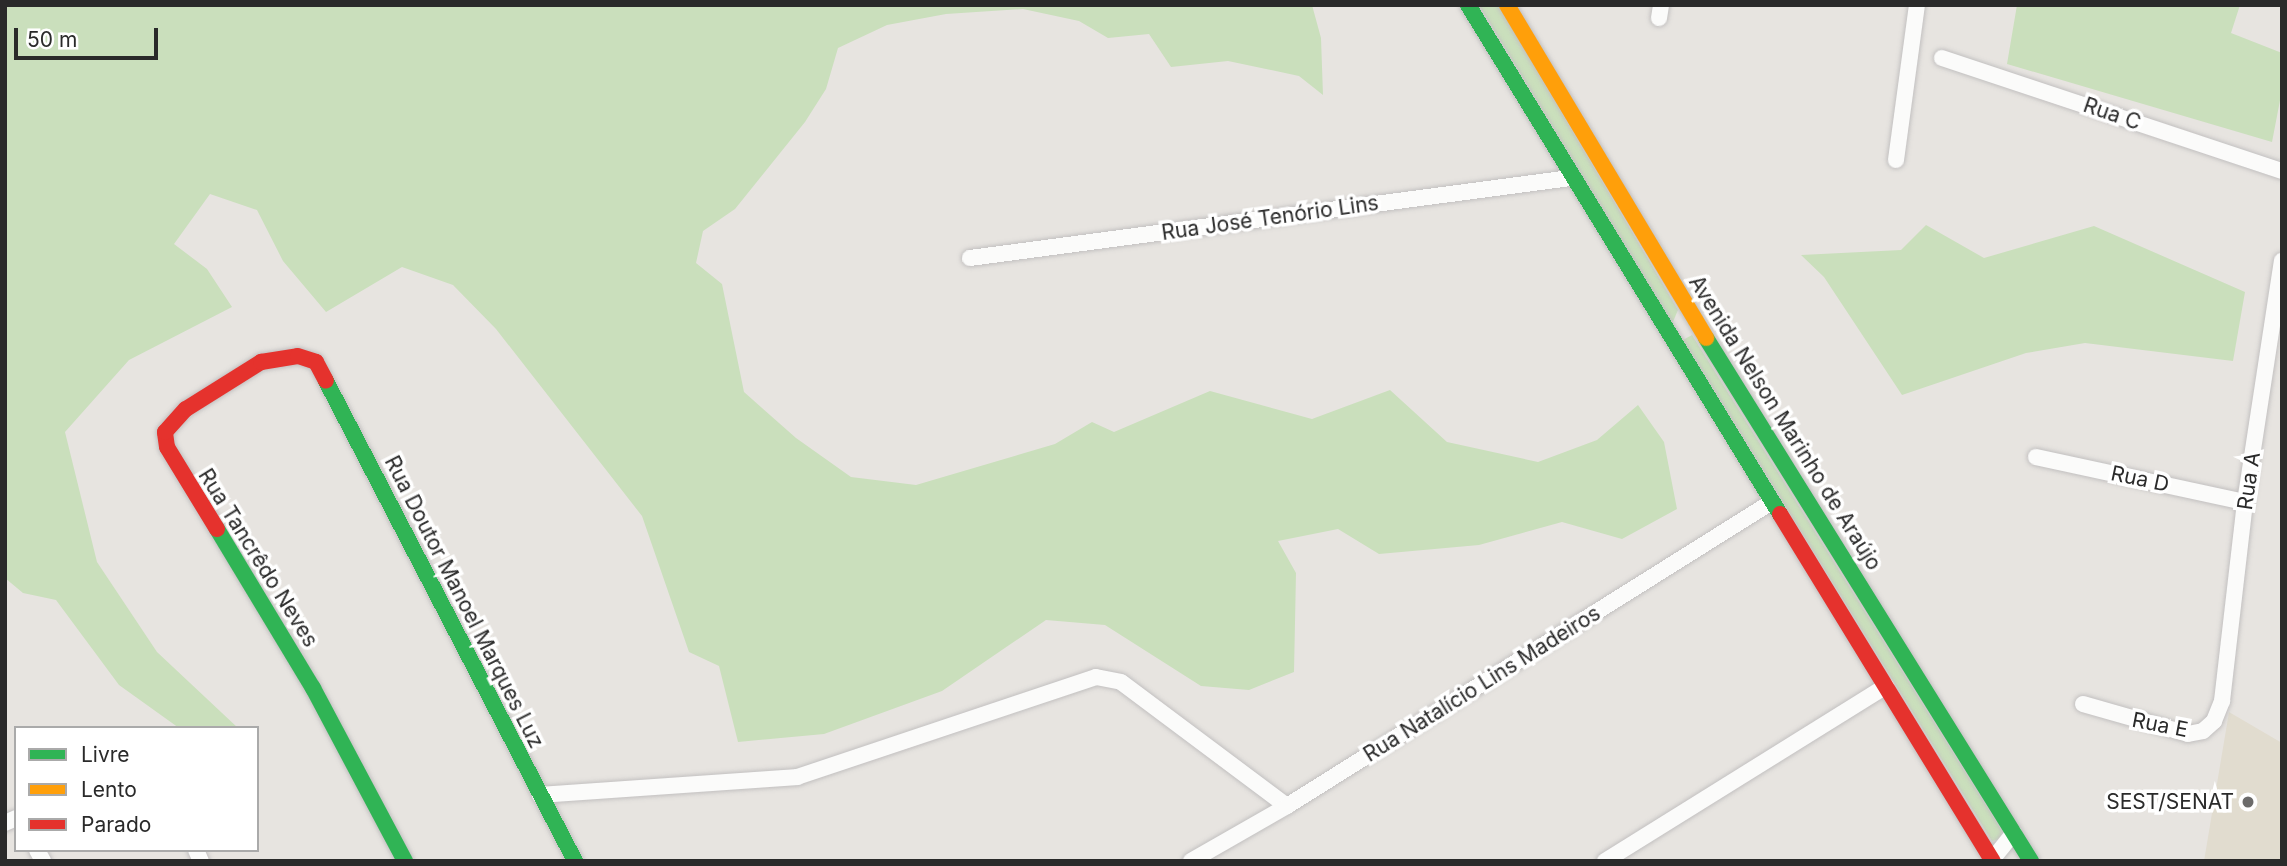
<!DOCTYPE html>
<html>
<head>
<meta charset="utf-8">
<style>
  body { margin:0 }
  #map { position:relative; width:2287px; height:866px; overflow:hidden; background:#e7e4e0; font-family:Inter,sans-serif }
  div>[style] { position:absolute }
  .education>* { inset:0; background:#e1dccf }
  .green>* { inset:0; background:#cadfbc }
  .roads { filter:drop-shadow(0 0 2px #c2c0c0) drop-shadow(0 0 2px #c2c0c0) }
  .street>* { height:16px; margin:-8px; padding:0 8px; transform-origin:8px; border-radius:8px; background:#fbfbfa }
  .fast>* { height:16px; margin:-8px; padding:0 8px; transform-origin:8px; border-radius:8px; background:#30b455 }
  .slow>* { height:16px; margin:-8px; padding:0 8px; transform-origin:8px; border-radius:8px; background:#ff9f0a }
  .jam>* { height:16px; margin:-8px; padding:0 8px; transform-origin:8px; border-radius:8px; background:#e5322d }
  .dots>* { width:19px; height:19px; translate:-50% -50%; box-sizing:border-box; border:4px solid #fff; border-radius:50% }
  span { translate:-50% -50%; white-space:nowrap; text-align:center; line-height:1.15; -webkit-text-stroke:7px #fff; paint-order:stroke }
  .street-label { font-size:21px; color:#2a2a2a }
  .poi-label { font-size:21px; color:#2a2a2a }
  .right { translate:-100% -50%; text-align:right }
  .frame { position:absolute; inset:0; border:7px solid #2a2a2a; pointer-events:none }
  .legend { position:absolute; left:14px; top:726px; width:245px; height:126px; box-sizing:border-box; background:#fff; border:2px solid #aaa; margin:0; padding:9px 12px; list-style:none; font-size:21px; color:#2a2a2a }
  .legend li { display:flex; align-items:center; gap:14px; height:35px }
  .legend b { width:35px; border:2px solid #aaa }
  .scale { position:absolute; left:14px; top:28px; width:144px; height:32px; box-sizing:border-box; border:4px solid #2a2a2a; border-top:0; padding-left:9px; font-size:21px; line-height:24px; white-space:nowrap; color:#2a2a2a; -webkit-text-stroke:5px #fff; paint-order:stroke }
</style>
</head>
<body>
<div id="map">
  <div class="education">
    <div style="clip-path:polygon(2229px 712px,2282px 743px,2282px 861px,2204px 861px)"></div>
  </div>
  <div class="green">
    <div style="clip-path:polygon(5px 5px,1312px 5px,1321px 38px,1323px 95px,1299px 76px,1228px 61px,1171px 67px,1149px 34px,1108px 38px,1079px 21px,1023px 9px,946px 14px,887px 25px,838px 48px,826px 89px,805px 122px,735px 209px,703px 231px,696px 263px,722px 284px,744px 392px,796px 438px,851px 477px,916px 485px,1055px 444px,1092px 422px,1114px 432px,1210px 391px,1312px 419px,1390px 390px,1447px 442px,1538px 462px,1597px 440px,1638px 405px,1664px 442px,1677px 509px,1622px 539px,1562px 522px,1479px 545px,1379px 554px,1338px 529px,1278px 541px,1296px 573px,1294px 672px,1249px 690px,1201px 686px,1105px 625px,1046px 620px,942px 691px,824px 734px,738px 742px,719px 666px,689px 652px,642px 516px,496px 329px,453px 285px,402px 267px,326px 312px,283px 261px,257px 210px,210px 194px,174px 244px,207px 269px,232px 307px,129px 360px,65px 432px,97px 562px,157px 652px,238px 728px,179px 728px,119px 685px,56px 600px,23px 593px,5px 578px)"></div>
    <div style="clip-path:polygon(1479px 5px,1498px 5px,1678px 310px,1672px 324px)"></div>
    <div style="clip-path:polygon(2017px 5px,2240px 5px,2231px 33px,2282px 53px,2282px 90px,2272px 142px,2007px 64px)"></div>
    <div style="clip-path:polygon(1926px 225px,1984px 258px,2094px 226px,2245px 292px,2233px 361px,2085px 343px,2026px 353px,1902px 395px,1824px 277px,1801px 255px,1901px 250px)"></div>
    <div style="clip-path:polygon(1692px 335px,2002px 831px,2000px 839px,1992px 841px,1683px 340px)"></div>
  </div>
  <div class="roads">
    <div class="street">
      <div style="left:1659px;top:18px;width:13px;rotate:-81deg"></div>
      <div style="left:1942px;top:58px;width:358px;rotate:18.4deg"></div>
      <div style="left:1896px;top:160px;width:156px;rotate:-82.3deg"></div>
      <div style="left:970px;top:258px;width:605px;rotate:-7.59deg"></div>
      <div style="left:2036px;top:457px;width:214px;rotate:12.2deg"></div>
      <div style="left:2083px;top:704px;width:109px;rotate:15.9deg"></div>
      <div style="left:2188px;top:734px;width:15px;rotate:-11deg"></div>
      <div style="left:2203px;top:731px;width:15px;rotate:-42deg"></div>
      <div style="left:2214px;top:721px;width:22px;rotate:-68deg"></div>
      <div style="left:2222px;top:701px;width:200px;rotate:-83.4deg"></div>
      <div style="left:2245px;top:502px;width:244px;rotate:-81.3deg"></div>
      <div style="left:540px;top:795px;width:258px;rotate:-4deg"></div>
      <div style="left:797px;top:777px;width:315px;rotate:-18.5deg"></div>
      <div style="left:1096px;top:677px;width:25px;rotate:11deg"></div>
      <div style="left:1121px;top:682px;width:207px;rotate:36.8deg"></div>
      <div style="left:5px;top:823px;width:12px;rotate:-24deg"></div>
      <div style="left:37px;top:850px;width:13px;rotate:61deg"></div>
      <div style="left:196px;top:850px;width:12px;rotate:66deg"></div>
      <div style="left:1191px;top:861px;width:111px;rotate:-29.8deg"></div>
      <div style="left:1287px;top:806px;width:570px;rotate:-32.1deg"></div>
      <div style="left:1605px;top:861px;width:331px;rotate:-31.9deg"></div>
      <div style="left:1991px;top:861px;width:36px;rotate:-51deg"></div>
    </div>
    <div class="fast">
      <div style="left:1468px;top:5px;width:597px;rotate:58.49deg"></div>
      <div style="left:1706px;top:338px;width:616px;rotate:58.14deg"></div>
      <div style="left:326px;top:381px;width:541px;rotate:62.58deg"></div>
      <div style="left:217px;top:529px;width:186px;rotate:58.9deg"></div>
      <div style="left:313px;top:688px;width:196px;rotate:62deg"></div>
    </div>
    <div class="slow">
      <div style="left:1507px;top:5px;width:388px;rotate:59.1deg"></div>
    </div>
    <div class="jam">
      <div style="left:1780px;top:514px;width:407px;rotate:58.5deg"></div>
      <div style="left:217px;top:529px;width:96px;rotate:-121.4deg"></div>
      <div style="left:167px;top:447px;width:15px;rotate:-98deg"></div>
      <div style="left:165px;top:432px;width:31px;rotate:-48deg"></div>
      <div style="left:186px;top:409px;width:89px;rotate:-32.1deg"></div>
      <div style="left:261px;top:362px;width:37px;rotate:-9deg"></div>
      <div style="left:298px;top:356px;width:19px;rotate:18deg"></div>
      <div style="left:316px;top:362px;width:21px;rotate:62deg"></div>
    </div>
  </div>
  <div class="dots">
    <div style="left:2248px;top:802px;background:#6c6b6a"></div>
  </div>
  <div class="street-label">
    <span style="left:2112px;top:114px;rotate:19deg">Rua C</span>
    <span style="left:1270px;top:218px;rotate:-8deg">Rua José Tenório Lins</span>
    <span style="left:1785px;top:423px;rotate:58deg">Avenida Nelson Marinho de Araújo</span>
    <span style="left:2140px;top:479px;rotate:12deg">Rua D</span>
    <span style="left:2249px;top:481px;rotate:-82deg">Rua A</span>
    <span style="left:258px;top:558px;rotate:58deg">Rua Tancrêdo Neves</span>
    <span style="left:464px;top:602px;rotate:63deg">Rua Doutor Manoel Marques Luz</span>
    <span style="left:1482px;top:684px;rotate:-32deg">Rua Natalício Lins Madeiros</span>
    <span style="left:2160px;top:725px;rotate:11deg">Rua E</span>
  </div>
  <div class="poi-label">
    <span class="right" style="left:2234px;top:802px">SEST/SENAT</span>
  </div>
  <div class="frame"></div>
  <ul class="legend">
  <li><b style="height:9px;background:#30b455"></b>Livre</li>
  <li><b style="height:9px;background:#ff9f0a"></b>Lento</li>
  <li><b style="height:9px;background:#e5322d"></b>Parado</li>
  </ul>
  <div class="scale">50 m</div>
</div>
</body>
</html>
